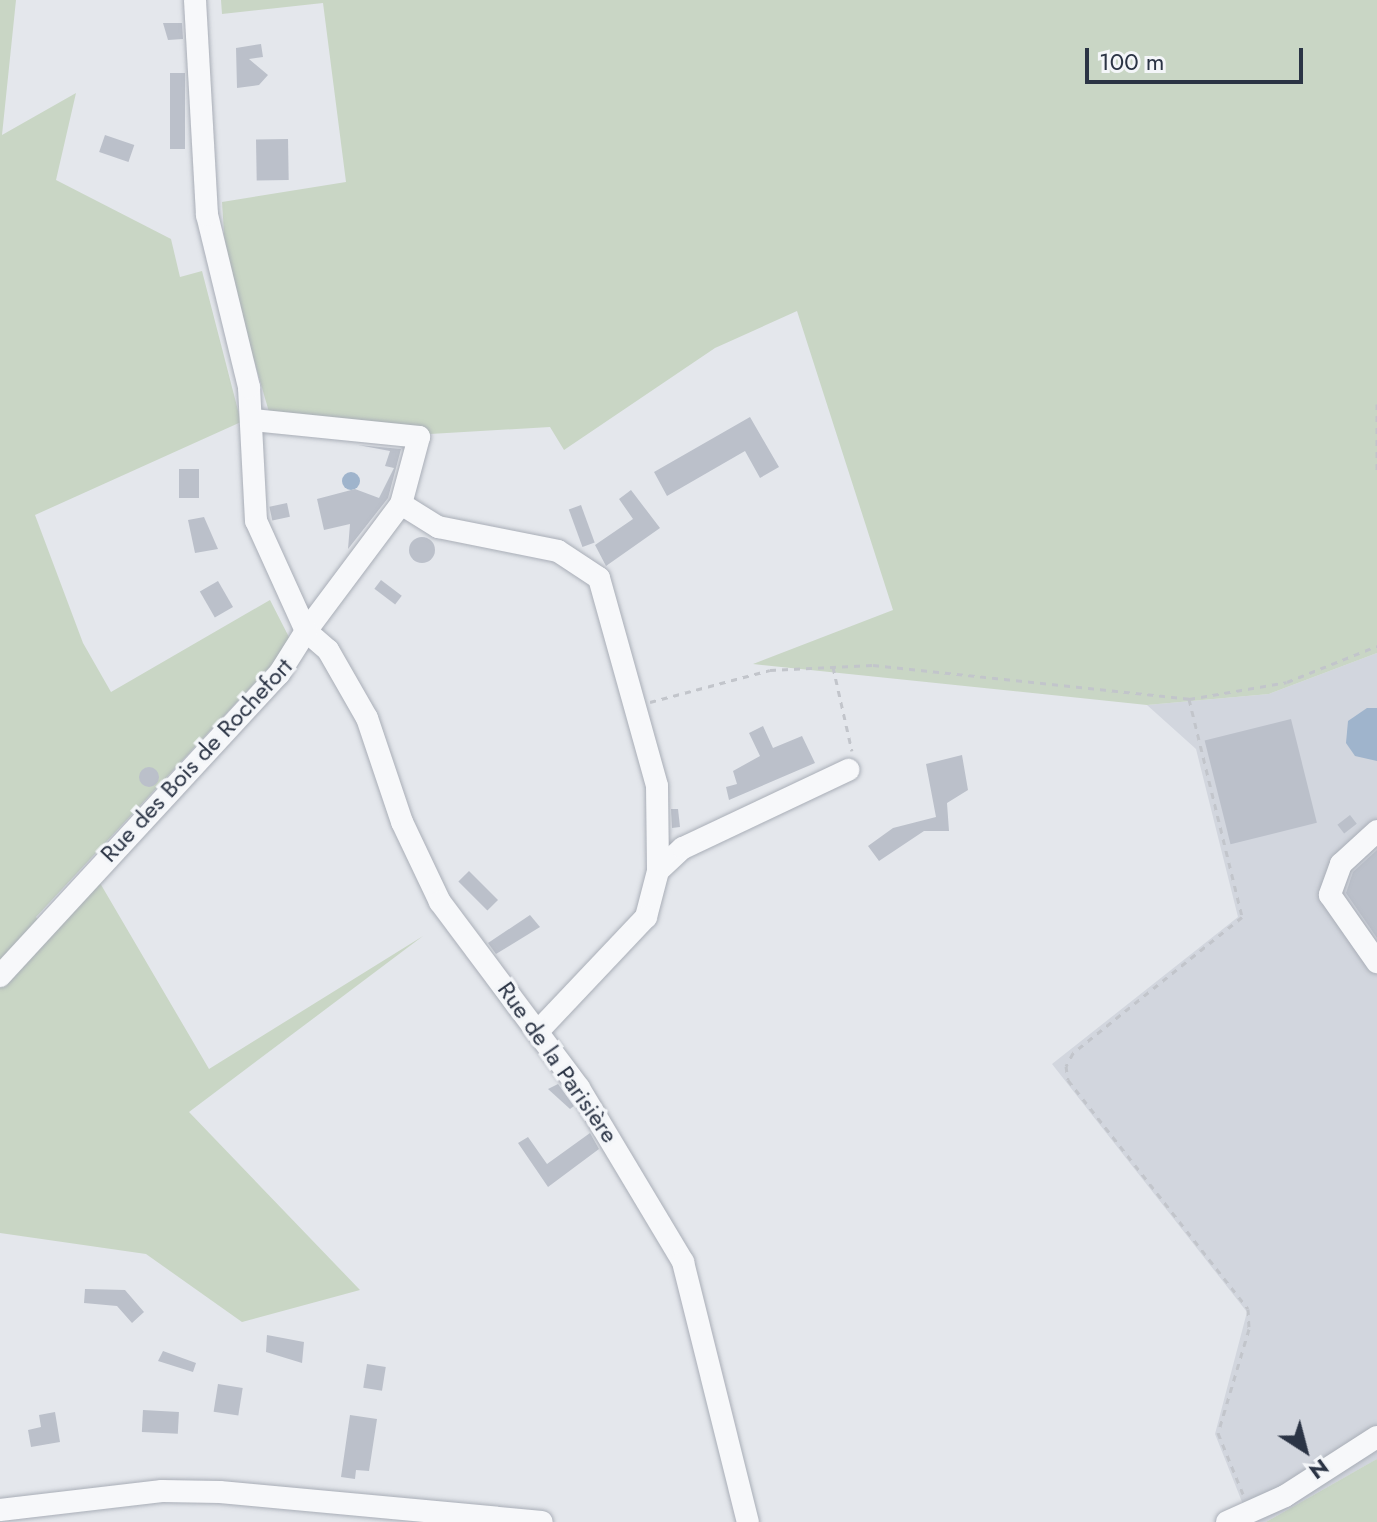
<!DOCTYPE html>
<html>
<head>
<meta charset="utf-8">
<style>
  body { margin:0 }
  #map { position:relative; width:1377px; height:1522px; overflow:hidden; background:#e4e7ec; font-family:Jost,sans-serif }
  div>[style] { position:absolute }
  .built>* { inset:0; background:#d2d6de }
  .green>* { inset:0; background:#c9d6c5 }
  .water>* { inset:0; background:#9fb4cc }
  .round { border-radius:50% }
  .building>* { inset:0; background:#bbc0ca; transform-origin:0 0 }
  .path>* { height:3px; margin-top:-1.5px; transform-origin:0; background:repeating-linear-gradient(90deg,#c2c5cb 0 6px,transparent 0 12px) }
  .roads { filter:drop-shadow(0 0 2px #a9aeb7) drop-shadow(0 0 2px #a9aeb7) }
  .minor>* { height:22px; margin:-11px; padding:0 11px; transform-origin:11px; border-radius:11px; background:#f7f8fa }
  span { translate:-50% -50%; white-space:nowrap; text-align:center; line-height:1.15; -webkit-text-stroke:7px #f4f6f9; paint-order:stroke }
  .street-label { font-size:24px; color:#2b3445 }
  .north { position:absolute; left:1265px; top:1410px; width:80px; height:80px; -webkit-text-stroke:6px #f4f6f9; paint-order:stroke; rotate:144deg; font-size:22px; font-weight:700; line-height:32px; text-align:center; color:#2b3445 }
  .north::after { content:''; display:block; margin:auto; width:28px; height:36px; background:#2b3445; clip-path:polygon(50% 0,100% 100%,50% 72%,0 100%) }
  .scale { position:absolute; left:1085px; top:48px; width:218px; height:36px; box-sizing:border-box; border:4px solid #2b3445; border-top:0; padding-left:10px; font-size:24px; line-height:28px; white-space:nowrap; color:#2b3445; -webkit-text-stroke:6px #f4f6f9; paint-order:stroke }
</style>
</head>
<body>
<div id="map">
  <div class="built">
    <div style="clip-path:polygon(1377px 653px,1377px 1459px,1266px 1522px,1250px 1522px,1215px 1434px,1247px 1312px,1052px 1064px,1238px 917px,1196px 749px,1147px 705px,1269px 694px)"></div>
  </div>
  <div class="green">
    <div style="clip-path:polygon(0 0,16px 0,2px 135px,76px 93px,56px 180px,171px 239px,180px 277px,202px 271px,241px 422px,35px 515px,83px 643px,111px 692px,270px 600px,292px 643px,36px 917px,49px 934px,100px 883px,209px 1069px,423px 936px,189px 1112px,360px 1290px,242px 1322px,146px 1254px,0 1233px)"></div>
    <div style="clip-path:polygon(221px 0,1377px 0,1377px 653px,1269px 694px,1147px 705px,753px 664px,893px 610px,797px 311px,715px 348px,564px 450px,550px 427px,430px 434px,269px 412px,226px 264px,222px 202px,346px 182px,323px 3px,222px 14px)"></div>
    <div style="clip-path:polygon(1377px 1459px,1377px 1522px,1266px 1522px,1375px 1460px)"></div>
  </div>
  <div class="water">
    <div class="round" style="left:342px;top:472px;width:18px;height:18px"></div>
    <div style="clip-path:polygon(1367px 708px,1377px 708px,1377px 761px,1355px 756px,1346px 743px,1348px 721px)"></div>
  </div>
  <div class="building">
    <div style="clip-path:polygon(163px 23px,182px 23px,183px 39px,168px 40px)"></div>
    <div style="clip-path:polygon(261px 44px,263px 57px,249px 59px,268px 75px,259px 85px,237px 88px,236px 48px)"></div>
    <div style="left:170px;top:73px;width:15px;height:76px"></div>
    <div style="left:105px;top:135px;width:31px;height:18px;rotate:19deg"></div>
    <div style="left:288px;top:139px;width:41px;height:32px;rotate:89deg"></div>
    <div style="clip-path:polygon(750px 417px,779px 467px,760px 478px,745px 451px,667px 496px,654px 472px)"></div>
    <div style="clip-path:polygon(358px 445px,401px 449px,388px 498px,348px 549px,350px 524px,324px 530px,317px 499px,355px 489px,379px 498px,394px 468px,385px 466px,390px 451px)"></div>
    <div style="left:179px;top:469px;width:20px;height:29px"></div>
    <div style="clip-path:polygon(631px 490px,660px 528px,606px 566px,595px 545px,633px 519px,619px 499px)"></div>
    <div style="left:287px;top:503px;width:14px;height:18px;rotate:78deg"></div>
    <div style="left:581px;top:505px;width:40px;height:13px;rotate:70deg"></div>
    <div style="clip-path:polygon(204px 517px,218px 549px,195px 553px,188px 520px)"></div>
    <div class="round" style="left:409px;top:537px;width:26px;height:26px"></div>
    <div style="left:381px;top:580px;width:26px;height:11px;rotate:37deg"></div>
    <div style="left:218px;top:581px;width:30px;height:21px;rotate:60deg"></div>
    <div style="left:1291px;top:719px;width:107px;height:89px;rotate:76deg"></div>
    <div style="clip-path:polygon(763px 726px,773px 748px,802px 736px,815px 763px,729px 800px,726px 787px,737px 784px,733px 771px,760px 756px,749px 733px)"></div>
    <div style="clip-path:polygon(962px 755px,968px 790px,947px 803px,949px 831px,924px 831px,879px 861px,868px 846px,893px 828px,936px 817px,926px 764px)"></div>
    <div class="round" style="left:139px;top:767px;width:20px;height:20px"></div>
    <div style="clip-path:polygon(671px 809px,678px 809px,680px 827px,672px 828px)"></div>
    <div style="left:1350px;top:815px;width:11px;height:16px;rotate:52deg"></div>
    <div style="clip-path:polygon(1377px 850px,1377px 938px,1346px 893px,1353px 872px)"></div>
    <div style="left:469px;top:871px;width:41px;height:15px;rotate:45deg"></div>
    <div style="clip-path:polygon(530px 915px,540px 927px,496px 954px,488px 943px)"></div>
    <div style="clip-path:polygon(558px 1084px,574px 1106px,570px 1109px,548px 1089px)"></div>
    <div style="clip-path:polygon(590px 1133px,599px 1149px,548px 1187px,518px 1143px,528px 1137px,547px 1164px)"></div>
    <div style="clip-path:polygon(85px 1289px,125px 1290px,144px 1312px,132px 1323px,117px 1306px,84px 1303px)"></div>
    <div style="clip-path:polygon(267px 1335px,304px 1342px,302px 1363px,266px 1352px)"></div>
    <div style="clip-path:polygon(163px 1351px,196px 1363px,193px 1372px,158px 1361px)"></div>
    <div style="left:367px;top:1364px;width:19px;height:24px;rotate:9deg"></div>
    <div style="left:218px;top:1384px;width:25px;height:28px;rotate:9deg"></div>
    <div style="left:143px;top:1410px;width:36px;height:22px;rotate:3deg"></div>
    <div style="clip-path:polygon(55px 1412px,60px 1442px,31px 1447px,28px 1430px,41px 1427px,39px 1415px)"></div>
    <div style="clip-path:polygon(350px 1415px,377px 1419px,369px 1471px,356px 1470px,355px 1479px,341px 1477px)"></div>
  </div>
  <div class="path">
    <div style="left:1377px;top:404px;width:71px;rotate:90deg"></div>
    <div style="left:833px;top:667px;width:86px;rotate:77.3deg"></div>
    <div style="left:1189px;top:699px;width:224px;rotate:76.3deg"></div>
    <div style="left:1242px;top:917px;width:217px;rotate:141.2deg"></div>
    <div style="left:1073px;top:1053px;width:15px;rotate:118deg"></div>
    <div style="left:1066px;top:1066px;width:14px;rotate:82deg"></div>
    <div style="left:1068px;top:1080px;width:291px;rotate:51.8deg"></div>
    <div style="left:1248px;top:1309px;width:20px;rotate:87deg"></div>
    <div style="left:1249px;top:1329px;width:109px;rotate:106.6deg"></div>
    <div style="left:1218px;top:1433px;width:66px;rotate:67.7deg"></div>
    <div style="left:650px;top:702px;width:124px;rotate:-14.9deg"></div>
    <div style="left:770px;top:670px;width:103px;rotate:-2.8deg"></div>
    <div style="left:873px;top:665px;width:318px;rotate:6.1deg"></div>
    <div style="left:1189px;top:699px;width:99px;rotate:-9.8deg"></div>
    <div style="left:1287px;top:682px;width:97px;rotate:-21.8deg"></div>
  </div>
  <div class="roads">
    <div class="minor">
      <div style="left:253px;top:420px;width:167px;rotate:5.8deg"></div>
      <div style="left:419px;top:437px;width:69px;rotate:105deg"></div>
      <div style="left:401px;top:504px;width:159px;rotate:126.8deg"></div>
      <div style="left:306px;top:631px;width:29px;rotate:41deg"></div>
      <div style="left:328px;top:650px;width:78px;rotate:60.2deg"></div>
      <div style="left:367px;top:718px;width:110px;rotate:71.4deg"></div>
      <div style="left:402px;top:822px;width:89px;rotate:64.6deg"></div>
      <div style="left:440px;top:902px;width:232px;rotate:53.2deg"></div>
      <div style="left:579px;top:1088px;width:203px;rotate:59.1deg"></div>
      <div style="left:683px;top:1262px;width:268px;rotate:76deg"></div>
      <div style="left:401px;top:504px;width:44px;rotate:31.9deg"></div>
      <div style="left:438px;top:527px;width:122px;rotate:11.3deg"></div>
      <div style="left:558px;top:551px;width:49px;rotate:33.4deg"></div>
      <div style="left:599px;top:578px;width:216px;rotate:74.4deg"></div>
      <div style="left:657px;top:786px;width:85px;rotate:89.3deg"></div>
      <div style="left:658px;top:871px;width:48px;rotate:104.6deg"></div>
      <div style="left:646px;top:917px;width:154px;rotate:133.4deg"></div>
      <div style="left:1377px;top:831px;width:49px;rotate:137.5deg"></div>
      <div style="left:1341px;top:864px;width:33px;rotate:110deg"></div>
      <div style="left:1330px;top:895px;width:82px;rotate:55deg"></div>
      <div style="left:658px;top:871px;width:34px;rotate:-43deg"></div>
      <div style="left:683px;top:848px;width:183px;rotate:-25.3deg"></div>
      <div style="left:0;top:976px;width:411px;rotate:-47.3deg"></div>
      <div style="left:279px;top:674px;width:51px;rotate:-57.9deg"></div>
      <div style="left:306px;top:631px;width:121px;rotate:-114.4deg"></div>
      <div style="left:256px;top:521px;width:134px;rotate:-93deg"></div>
      <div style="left:249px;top:387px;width:177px;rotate:-103.7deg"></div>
      <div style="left:207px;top:215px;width:215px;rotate:-93.2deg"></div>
      <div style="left:0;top:1510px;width:163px;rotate:-6.7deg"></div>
      <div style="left:162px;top:1491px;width:58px;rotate:1deg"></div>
      <div style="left:220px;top:1492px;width:323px;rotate:5.3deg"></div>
      <div style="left:1227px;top:1522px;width:64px;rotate:-24.1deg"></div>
      <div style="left:1285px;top:1496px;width:109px;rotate:-32.7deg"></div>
    </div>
  </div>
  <div class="street-label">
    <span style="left:196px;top:760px;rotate:-47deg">Rue des Bois de Rochefort</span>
    <span style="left:558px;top:1062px;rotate:55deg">Rue de la Parisière</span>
  </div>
  <div class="north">N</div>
  <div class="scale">100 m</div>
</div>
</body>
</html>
